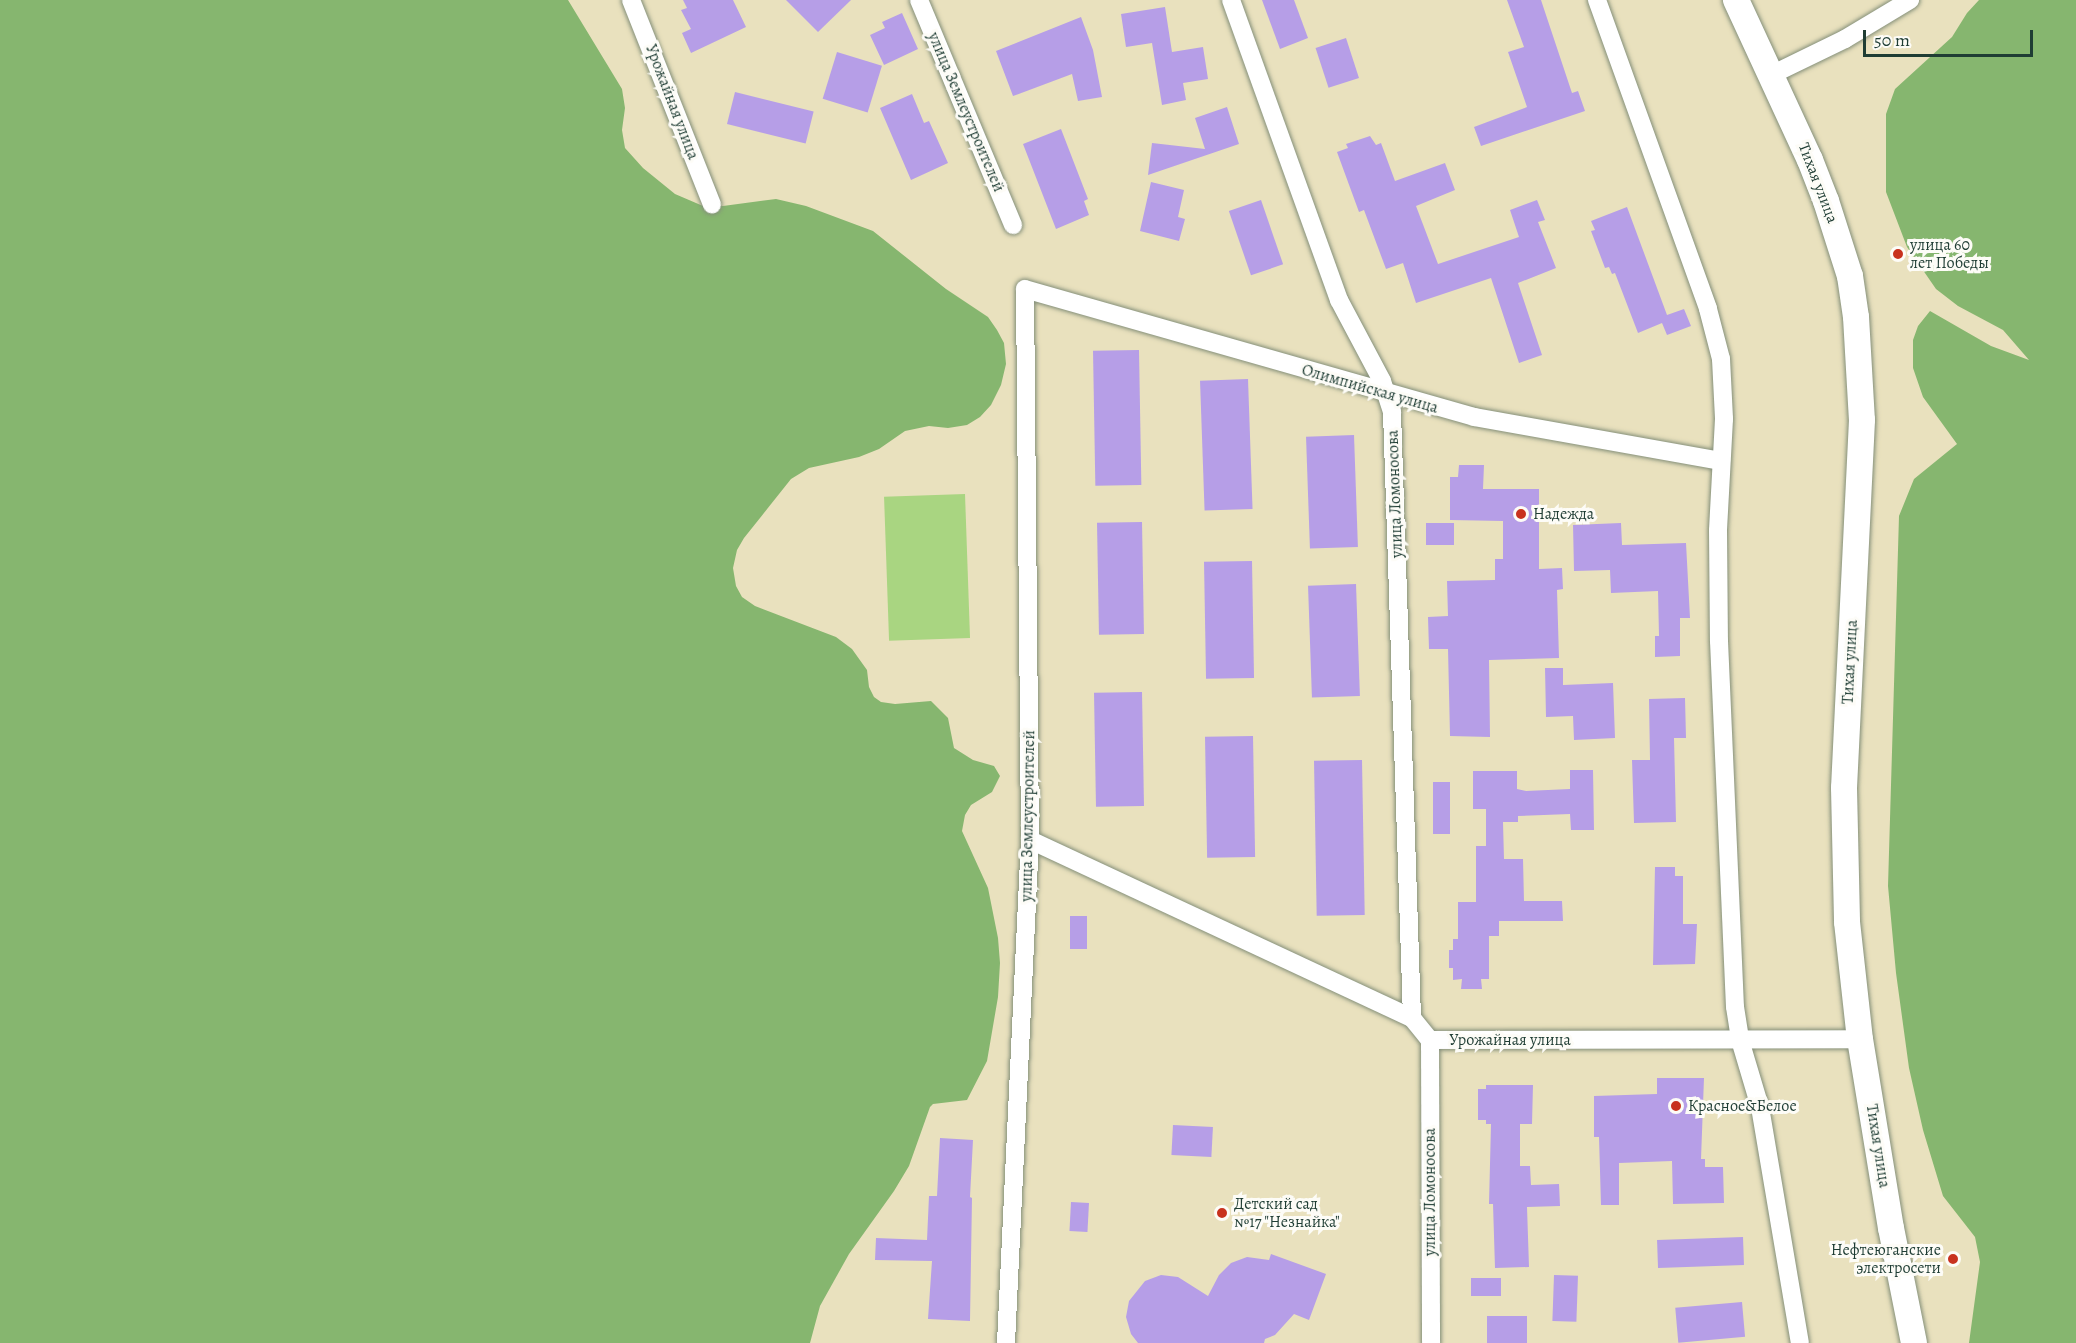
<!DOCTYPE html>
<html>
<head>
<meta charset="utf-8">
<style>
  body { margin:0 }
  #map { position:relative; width:2076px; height:1343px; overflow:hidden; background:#e9e1be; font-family:Alegreya,serif }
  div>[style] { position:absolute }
  .green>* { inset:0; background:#a9d581; transform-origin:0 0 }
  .forest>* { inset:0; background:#86b66f }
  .building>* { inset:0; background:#b69ee7; transform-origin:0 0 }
  .roads { filter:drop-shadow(0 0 2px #848f79) drop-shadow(0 0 2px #848f79) }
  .street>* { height:18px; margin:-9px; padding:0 9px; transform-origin:9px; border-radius:9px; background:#fff }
  .secondary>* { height:26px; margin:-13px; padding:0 13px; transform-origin:13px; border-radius:13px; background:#fff }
  .dots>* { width:16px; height:16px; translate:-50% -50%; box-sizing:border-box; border:3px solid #fdfcf7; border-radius:50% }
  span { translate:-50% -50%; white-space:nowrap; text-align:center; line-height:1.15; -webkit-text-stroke:6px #fdfcf7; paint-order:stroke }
  .street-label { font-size:16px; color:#1f3d34 }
  .poi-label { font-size:16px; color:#1f3d34 }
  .left { translate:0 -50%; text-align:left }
  .right { translate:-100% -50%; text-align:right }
  .scale { position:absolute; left:1863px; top:30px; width:170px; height:27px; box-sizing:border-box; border:3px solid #1f3d34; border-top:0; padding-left:8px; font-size:18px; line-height:21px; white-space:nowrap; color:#1f3d34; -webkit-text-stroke:4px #fdfcf7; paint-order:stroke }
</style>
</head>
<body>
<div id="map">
  <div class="green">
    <div style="left:965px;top:494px;width:144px;height:81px;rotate:88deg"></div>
  </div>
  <div class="forest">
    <div style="clip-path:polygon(0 0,568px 0,622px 89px,625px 108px,622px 130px,625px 148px,643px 168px,675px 194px,703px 206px,723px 206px,776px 199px,806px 206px,873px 231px,946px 289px,988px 317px,997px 330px,1004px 343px,1006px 364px,1001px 385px,991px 405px,980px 417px,967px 425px,948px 428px,929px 426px,905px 431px,879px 449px,859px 457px,809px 468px,791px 479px,744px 538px,737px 550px,733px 568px,736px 586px,742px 597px,755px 606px,836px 637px,852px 649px,867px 670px,869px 687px,874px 697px,881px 702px,895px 704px,931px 701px,948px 718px,954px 748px,973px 760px,994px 766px,1000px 776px,992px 792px,971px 805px,965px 815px,962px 831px,988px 888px,998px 938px,1000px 963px,998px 997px,987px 1061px,967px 1100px,933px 1104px,930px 1107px,909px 1166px,894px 1191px,849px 1254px,820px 1306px,810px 1343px,0 1343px)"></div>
    <div style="clip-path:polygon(1979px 0,2076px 0,2076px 1343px,1969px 1343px,1980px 1262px,1975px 1237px,1943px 1196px,1923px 1130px,1909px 1068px,1896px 973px,1888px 886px,1899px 516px,1914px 479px,1957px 444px,1923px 397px,1913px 368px,1913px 340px,1918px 326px,1930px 311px,1991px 346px,2029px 360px,2003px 330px,1958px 306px,1936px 289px,1907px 247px,1886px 192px,1886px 114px,1895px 89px,1952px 37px,1967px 13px)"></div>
  </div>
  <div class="building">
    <div style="clip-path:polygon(683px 0,733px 0,746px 27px,691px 53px,682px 33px,691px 29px,681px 10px,687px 8px)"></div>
    <div style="clip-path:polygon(786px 0,851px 0,818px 32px)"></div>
    <div style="clip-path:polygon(1262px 0,1294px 0,1308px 38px,1280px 49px)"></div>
    <div style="clip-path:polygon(1507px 0,1541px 0,1572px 93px,1578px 91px,1585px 111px,1481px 146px,1474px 127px,1527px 107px,1508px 52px,1524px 47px)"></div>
    <div style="clip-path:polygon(1165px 7px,1172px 52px,1203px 47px,1208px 79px,1183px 83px,1186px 100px,1162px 105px,1152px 43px,1126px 47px,1121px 14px)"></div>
    <div style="clip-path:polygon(902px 13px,918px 49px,884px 65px,870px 35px,885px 28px,882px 22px)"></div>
    <div style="clip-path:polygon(1081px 17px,1093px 50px,1102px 97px,1078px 101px,1072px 74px,1013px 96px,996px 51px)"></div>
    <div style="left:1346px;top:38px;width:42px;height:32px;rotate:72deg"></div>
    <div style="left:837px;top:52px;width:47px;height:49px;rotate:17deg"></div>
    <div style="left:735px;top:92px;width:81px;height:33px;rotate:14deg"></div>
    <div style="clip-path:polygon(912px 94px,924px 123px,929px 121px,948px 163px,911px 180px,880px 108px)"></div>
    <div style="clip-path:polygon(1227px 107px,1239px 144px,1148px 175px,1152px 143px,1205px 149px,1195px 118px)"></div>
    <div style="clip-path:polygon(1061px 129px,1088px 199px,1084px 201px,1089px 215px,1056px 229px,1023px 144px)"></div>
    <div style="clip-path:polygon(1370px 136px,1376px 145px,1381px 143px,1395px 181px,1445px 163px,1455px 190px,1416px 206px,1438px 264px,1519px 237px,1510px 210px,1537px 200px,1545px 220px,1538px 222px,1556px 268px,1518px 283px,1542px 355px,1519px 363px,1491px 278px,1416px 303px,1403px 263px,1386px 269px,1364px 210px,1359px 212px,1337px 152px,1348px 148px,1346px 144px)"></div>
    <div style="clip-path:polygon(1151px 182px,1184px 190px,1178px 217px,1185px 219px,1179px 241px,1140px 231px)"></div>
    <div style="left:1261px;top:200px;width:68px;height:34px;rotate:71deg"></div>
    <div style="clip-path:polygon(1627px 207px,1667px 315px,1684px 309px,1691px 326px,1667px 335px,1662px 323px,1638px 333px,1615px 273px,1612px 274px,1609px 267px,1605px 268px,1591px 231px,1595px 230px,1591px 221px)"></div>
    <div style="left:1139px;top:350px;width:135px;height:46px;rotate:89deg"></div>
    <div style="left:1248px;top:379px;width:130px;height:48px;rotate:88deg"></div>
    <div style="left:1354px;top:435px;width:112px;height:48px;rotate:88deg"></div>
    <div style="clip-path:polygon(1459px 465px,1484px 465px,1483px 489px,1539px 489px,1539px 569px,1562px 568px,1563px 589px,1557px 590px,1559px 658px,1489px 660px,1490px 737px,1450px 736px,1448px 649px,1429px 649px,1428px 617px,1448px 616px,1447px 581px,1495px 580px,1495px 559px,1503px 559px,1503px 521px,1450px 520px,1450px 477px,1458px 477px)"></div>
    <div style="left:1142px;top:522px;width:112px;height:45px;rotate:89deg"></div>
    <div style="left:1426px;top:523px;width:28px;height:22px"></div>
    <div style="clip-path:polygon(1621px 523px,1622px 545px,1686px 543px,1690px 618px,1680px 618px,1680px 656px,1655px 657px,1655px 636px,1659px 636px,1658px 591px,1611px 593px,1610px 570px,1574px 571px,1573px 525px)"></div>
    <div style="left:1252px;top:561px;width:117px;height:48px;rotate:89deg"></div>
    <div style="left:1356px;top:584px;width:112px;height:48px;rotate:88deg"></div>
    <div style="clip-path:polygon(1545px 668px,1563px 668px,1563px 685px,1613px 683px,1615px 738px,1574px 740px,1573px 716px,1546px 717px)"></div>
    <div style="left:1142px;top:692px;width:114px;height:48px;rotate:89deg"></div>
    <div style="clip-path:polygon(1685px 698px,1686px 738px,1674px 738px,1676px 822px,1634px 823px,1632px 760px,1650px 760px,1649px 699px)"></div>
    <div style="left:1253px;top:736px;width:121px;height:48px;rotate:89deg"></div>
    <div style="left:1362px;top:760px;width:155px;height:48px;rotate:89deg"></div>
    <div style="clip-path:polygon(1570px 770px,1593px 770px,1594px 830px,1571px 830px,1570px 814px,1518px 816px,1518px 822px,1503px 822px,1504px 859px,1523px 859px,1524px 901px,1562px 901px,1563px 921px,1499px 921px,1499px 936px,1489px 936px,1489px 979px,1481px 979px,1482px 989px,1461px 989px,1462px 979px,1453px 980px,1453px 968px,1449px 968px,1449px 950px,1453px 950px,1453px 939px,1458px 939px,1458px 902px,1476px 902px,1476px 846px,1486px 846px,1486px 809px,1473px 809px,1473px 771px,1517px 771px,1517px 789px,1526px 791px,1570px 789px)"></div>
    <div style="left:1433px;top:782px;width:17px;height:52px"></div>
    <div style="clip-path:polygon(1655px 867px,1675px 867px,1675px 876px,1683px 876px,1683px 924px,1697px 924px,1695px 964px,1653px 965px)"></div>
    <div style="left:1070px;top:916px;width:17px;height:33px"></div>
    <div style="clip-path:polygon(1657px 1078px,1704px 1078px,1701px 1159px,1705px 1159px,1705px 1167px,1723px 1167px,1724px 1203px,1673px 1204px,1672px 1161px,1619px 1163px,1619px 1205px,1601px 1205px,1599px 1137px,1594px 1137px,1594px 1096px,1657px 1094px)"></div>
    <div style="clip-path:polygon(1486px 1085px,1533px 1085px,1532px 1124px,1520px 1124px,1520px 1166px,1530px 1166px,1531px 1185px,1559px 1184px,1560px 1206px,1527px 1207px,1529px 1267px,1495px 1268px,1493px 1204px,1489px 1204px,1491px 1124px,1486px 1124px,1486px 1120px,1478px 1120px,1478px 1089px,1486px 1089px)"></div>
    <div style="left:1173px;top:1125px;width:40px;height:30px;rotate:3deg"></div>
    <div style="clip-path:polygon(940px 1138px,973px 1140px,970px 1197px,972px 1198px,970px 1321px,928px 1319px,932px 1261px,875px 1260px,876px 1238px,927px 1240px,929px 1196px,937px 1196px)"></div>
    <div style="left:1071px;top:1202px;width:18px;height:29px;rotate:3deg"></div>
    <div style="left:1743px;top:1237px;width:28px;height:86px;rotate:88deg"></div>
    <div style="clip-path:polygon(1271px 1254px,1326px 1274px,1309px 1320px,1294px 1314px,1275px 1335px,1265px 1339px,1264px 1343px,1138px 1343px,1131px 1334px,1126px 1317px,1129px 1301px,1145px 1281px,1161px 1275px,1178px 1277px,1208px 1296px,1219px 1275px,1231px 1263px,1247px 1257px,1269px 1260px)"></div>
    <div style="left:1554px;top:1275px;width:24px;height:46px;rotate:2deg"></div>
    <div style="left:1471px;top:1278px;width:30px;height:18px"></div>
    <div style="left:1742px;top:1302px;width:35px;height:67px;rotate:85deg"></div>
    <div style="left:1527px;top:1316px;width:27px;height:40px;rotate:90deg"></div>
  </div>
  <div class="roads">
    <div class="street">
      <div style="left:631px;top:0;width:220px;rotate:68.4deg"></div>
      <div style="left:919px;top:0;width:244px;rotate:67.3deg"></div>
      <div style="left:1231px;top:0;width:319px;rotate:70.2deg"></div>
      <div style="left:1339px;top:300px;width:92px;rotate:62deg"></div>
      <div style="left:1382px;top:381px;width:33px;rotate:72deg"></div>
      <div style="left:1392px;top:412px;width:606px;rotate:88.11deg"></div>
      <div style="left:1597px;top:0;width:328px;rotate:70.2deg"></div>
      <div style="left:1708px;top:309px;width:52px;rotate:75.4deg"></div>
      <div style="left:1721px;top:359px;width:60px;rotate:87.1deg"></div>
      <div style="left:1724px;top:419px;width:112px;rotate:93.1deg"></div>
      <div style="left:1718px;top:531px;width:110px;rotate:89.5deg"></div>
      <div style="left:1719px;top:641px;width:366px;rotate:87.5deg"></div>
      <div style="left:1735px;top:1007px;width:33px;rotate:81deg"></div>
      <div style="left:1740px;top:1040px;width:70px;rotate:73.4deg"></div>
      <div style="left:1760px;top:1107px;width:239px;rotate:80.4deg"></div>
      <div style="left:1771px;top:75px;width:82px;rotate:-25.9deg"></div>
      <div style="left:1845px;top:39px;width:76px;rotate:-31deg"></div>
      <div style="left:1030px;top:840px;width:421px;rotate:25deg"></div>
      <div style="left:1412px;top:1018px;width:28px;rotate:51deg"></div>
      <div style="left:1430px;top:1040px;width:430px;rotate:-0.1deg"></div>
      <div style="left:1430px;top:1040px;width:303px;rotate:89.8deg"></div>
      <div style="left:1006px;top:1343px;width:504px;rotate:-87.27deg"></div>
      <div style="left:1030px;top:840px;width:551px;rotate:-90.52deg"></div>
      <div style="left:1025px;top:289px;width:467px;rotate:15.9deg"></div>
      <div style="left:1474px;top:417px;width:251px;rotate:10.1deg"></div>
    </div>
    <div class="secondary">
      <div style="left:1736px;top:0;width:176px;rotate:65.2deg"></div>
      <div style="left:1810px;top:160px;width:44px;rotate:68.7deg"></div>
      <div style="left:1826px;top:201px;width:79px;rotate:72.3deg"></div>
      <div style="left:1850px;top:276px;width:41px;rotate:81.7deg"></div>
      <div style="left:1856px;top:317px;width:103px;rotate:86.7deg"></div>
      <div style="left:1862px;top:420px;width:368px;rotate:92.8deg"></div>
      <div style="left:1844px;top:788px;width:134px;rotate:88.7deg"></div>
      <div style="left:1847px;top:922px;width:118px;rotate:83.7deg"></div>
      <div style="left:1860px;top:1039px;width:192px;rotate:80.7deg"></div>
      <div style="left:1891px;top:1228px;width:117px;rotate:78.7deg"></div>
    </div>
  </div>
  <div class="dots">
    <div style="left:1898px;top:254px;background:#c8321e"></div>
    <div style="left:1521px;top:514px;background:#c8321e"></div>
    <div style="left:1676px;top:1106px;background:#c8321e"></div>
    <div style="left:1222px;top:1213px;background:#c8321e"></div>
    <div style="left:1953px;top:1259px;background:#c8321e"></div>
  </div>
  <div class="street-label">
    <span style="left:672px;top:102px;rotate:69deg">Урожайная улица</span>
    <span style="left:966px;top:112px;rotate:67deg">улица Землеустроителей</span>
    <span style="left:1818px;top:183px;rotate:69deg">Тихая улица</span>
    <span style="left:1370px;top:389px;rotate:16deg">Олимпийская улица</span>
    <span style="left:1395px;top:494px;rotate:-92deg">улица Ломоносова</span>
    <span style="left:1850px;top:662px;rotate:-87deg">Тихая улица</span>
    <span style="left:1028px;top:816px;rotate:-89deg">улица Землеустроителей</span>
    <span style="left:1510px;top:1040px">Урожайная улица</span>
    <span style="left:1878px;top:1146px;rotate:81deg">Тихая улица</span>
    <span style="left:1430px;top:1192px;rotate:-90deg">улица Ломоносова</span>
  </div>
  <div class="poi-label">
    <span class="left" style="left:1910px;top:254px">улица 60<br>лет Победы</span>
    <span class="left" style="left:1533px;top:514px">Надежда</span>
    <span class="left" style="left:1688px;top:1106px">Красное&amp;Белое</span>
    <span class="left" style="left:1234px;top:1213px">Детский сад<br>№17 "Незнайка"</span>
    <span class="right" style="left:1941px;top:1259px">Нефтеюганские<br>электросети</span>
  </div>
  <div class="scale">50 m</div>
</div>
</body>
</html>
